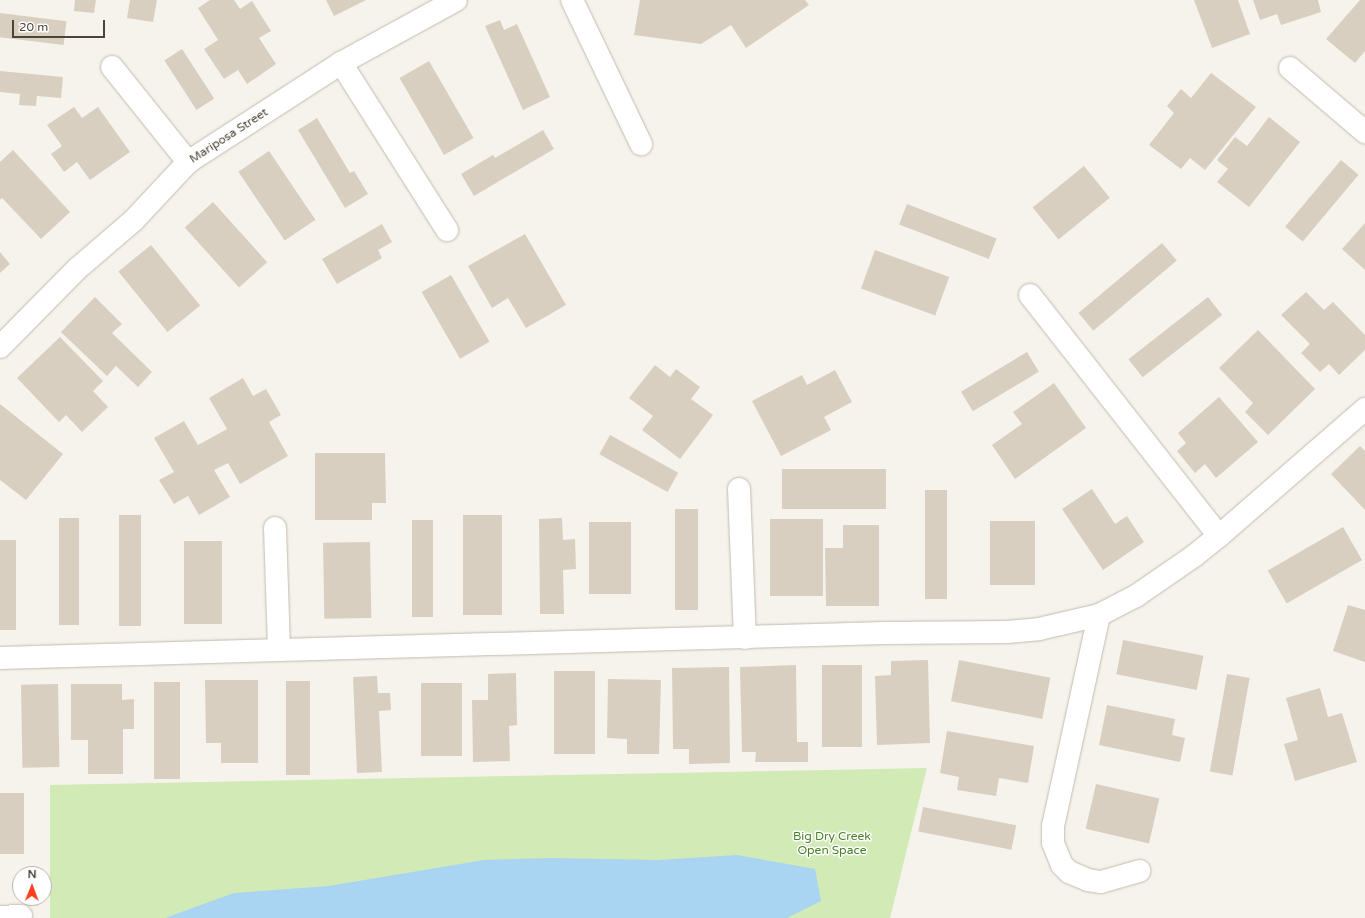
<!DOCTYPE html>
<html>
<head>
<meta charset="utf-8">
<style>
  body { margin:0 }
  #map { position:relative; width:1365px; height:918px; overflow:hidden; background:#f6f3ec; font-family:"Varela Round",sans-serif }
  div>[style] { position:absolute }
  .green>* { inset:0; background:#d2eab5 }
  .water>* { inset:0; background:#a9d4f2 }
  .building>* { inset:0; background:#d8cfc1; transform-origin:0 0 }
  .roads { filter:drop-shadow(0 0 1px #c2bbae) drop-shadow(0 0 1px #c2bbae) }
  .street>* { height:22px; margin:-11px; padding:0 11px; transform-origin:11px; border-radius:11px; background:#fff }
  span { translate:-50% -50%; white-space:nowrap; text-align:center; line-height:1.15; -webkit-text-stroke:3px #fff; paint-order:stroke }
  .street-label { font-size:12px; color:#4b4439 }
  .park-label { font-size:12px; color:#4a7f2a }
  .north { position:absolute; left:12px; top:866px; width:40px; height:40px; box-sizing:border-box; background:#fff; border:1px solid #b7b4b0; border-radius:50%; rotate:1deg; font-size:11px; font-weight:700; line-height:16px; text-align:center; color:#4b4439 }
  .north::after { content:''; display:block; margin:auto; width:14px; height:18px; background:#fc3f1d; clip-path:polygon(50% 0,100% 100%,50% 72%,0 100%) }
  .scale { position:absolute; left:12px; top:20px; width:93px; height:18px; box-sizing:border-box; border:2px solid #4b4439; border-top:0; padding-left:5px; font-size:12px; line-height:14px; white-space:nowrap; color:#4b4439; -webkit-text-stroke:3px #fff; paint-order:stroke }
</style>
</head>
<body>
<div id="map">
  <div class="green">
    <div style="clip-path:polygon(927px 768px,890px 918px,50px 918px,50px 785px)"></div>
  </div>
  <div class="water">
    <div style="clip-path:polygon(737px 855px,815px 869px,821px 901px,787px 918px,165px 918px,234px 893px,329px 886px,484px 860px,550px 858px,658px 860px)"></div>
  </div>
  <div class="building">
    <div style="clip-path:polygon(75px 0,96px 0,94px 13px,74px 11px)"></div>
    <div style="clip-path:polygon(130px 0,157px 0,153px 22px,127px 18px)"></div>
    <div style="clip-path:polygon(210px 0,234px 0,240px 9px,252px 1px,271px 31px,259px 38px,276px 64px,247px 84px,238px 70px,224px 79px,204px 49px,218px 40px,198px 8px)"></div>
    <div style="clip-path:polygon(326px 0,366px 0,334px 16px)"></div>
    <div style="clip-path:polygon(640px 0,805px 0,809px 5px,746px 48px,731px 25px,701px 44px,634px 35px)"></div>
    <div style="clip-path:polygon(1194px 0,1238px 0,1250px 34px,1212px 48px)"></div>
    <div style="clip-path:polygon(1253px 0,1318px 0,1321px 12px,1281px 25px,1277px 14px,1260px 20px)"></div>
    <div style="clip-path:polygon(1360px 0,1365px 0,1365px 51px,1355px 63px,1326px 39px)"></div>
    <div style="left:0;top:13px;width:67px;height:24px;rotate:7deg"></div>
    <div style="clip-path:polygon(500px 20px,504px 30px,517px 24px,550px 97px,523px 110px,485px 26px)"></div>
    <div style="left:182px;top:49px;width:59px;height:21px;rotate:57deg"></div>
    <div style="left:429px;top:61px;width:89px;height:34px;rotate:60deg"></div>
    <div style="clip-path:polygon(0 71px,63px 77px,61px 98px,37px 96px,36px 106px,19px 105px,20px 94px,0 92px)"></div>
    <div style="clip-path:polygon(1211px 73px,1256px 107px,1205px 170px,1190px 158px,1181px 169px,1149px 145px,1174px 113px,1167px 106px,1181px 89px,1191px 98px)"></div>
    <div style="clip-path:polygon(74px 107px,82px 118px,98px 107px,130px 152px,90px 180px,77px 162px,64px 172px,51px 154px,62px 146px,47px 125px)"></div>
    <div style="clip-path:polygon(1269px 117px,1300px 142px,1249px 207px,1217px 182px,1228px 169px,1217px 160px,1235px 137px,1247px 146px)"></div>
    <div style="clip-path:polygon(317px 118px,350px 173px,354px 171px,368px 194px,345px 208px,298px 130px)"></div>
    <div style="clip-path:polygon(543px 130px,554px 149px,474px 196px,461px 174px,493px 155px,495px 158px)"></div>
    <div style="clip-path:polygon(13px 150px,70px 212px,41px 239px,2px 198px,0 200px,0 162px)"></div>
    <div style="left:269px;top:151px;width:83px;height:37px;rotate:56deg"></div>
    <div style="left:1341px;top:160px;width:23px;height:87px;rotate:40deg"></div>
    <div style="left:1084px;top:166px;width:41px;height:66px;rotate:51deg"></div>
    <div style="left:213px;top:202px;width:81px;height:38px;rotate:48deg"></div>
    <div style="left:907px;top:204px;width:96px;height:22px;rotate:21deg"></div>
    <div style="clip-path:polygon(1365px 223px,1365px 270px,1342px 249px)"></div>
    <div style="clip-path:polygon(382px 224px,392px 242px,378px 250px,382px 258px,337px 284px,322px 259px)"></div>
    <div style="clip-path:polygon(525px 234px,566px 305px,526px 328px,508px 298px,492px 308px,468px 266px)"></div>
    <div style="left:1162px;top:243px;width:23px;height:109px;rotate:50deg"></div>
    <div style="left:151px;top:245px;width:78px;height:42px;rotate:51deg"></div>
    <div style="left:875px;top:250px;width:79px;height:41px;rotate:20deg"></div>
    <div style="clip-path:polygon(0 252px,10px 264px,0 273px)"></div>
    <div style="left:451px;top:275px;width:77px;height:34px;rotate:60deg"></div>
    <div style="clip-path:polygon(1306px 292px,1324px 310px,1333px 302px,1365px 335px,1365px 350px,1339px 375px,1329px 364px,1320px 372px,1301px 353px,1310px 344px,1281px 315px)"></div>
    <div style="clip-path:polygon(95px 297px,122px 324px,112px 333px,152px 372px,138px 387px,116px 366px,107px 376px,61px 332px)"></div>
    <div style="left:1208px;top:297px;width:23px;height:101px;rotate:52deg"></div>
    <div style="clip-path:polygon(1258px 330px,1315px 389px,1268px 435px,1245px 412px,1253px 403px,1219px 368px)"></div>
    <div style="clip-path:polygon(60px 337px,103px 381px,93px 391px,108px 407px,82px 432px,66px 415px,59px 422px,17px 378px)"></div>
    <div style="left:1027px;top:352px;width:23px;height:77px;rotate:59deg"></div>
    <div style="clip-path:polygon(655px 365px,670px 377px,676px 369px,700px 387px,691px 399px,713px 415px,680px 459px,642px 430px,653px 416px,629px 398px)"></div>
    <div style="clip-path:polygon(835px 370px,852px 402px,824px 417px,831px 430px,781px 456px,752px 401px,802px 375px,807px 385px)"></div>
    <div style="clip-path:polygon(243px 378px,253px 396px,266px 389px,281px 415px,269px 422px,288px 456px,240px 484px,228px 463px,214px 470px,230px 497px,199px 515px,188px 496px,174px 504px,159px 480px,174px 472px,154px 438px,184px 421px,198px 445px,227px 429px,209px 398px)"></div>
    <div style="clip-path:polygon(1054px 383px,1086px 428px,1015px 479px,992px 445px,1022px 424px,1013px 412px)"></div>
    <div style="clip-path:polygon(1219px 397px,1258px 442px,1216px 478px,1205px 464px,1195px 473px,1177px 451px,1186px 443px,1178px 433px)"></div>
    <div style="clip-path:polygon(0 404px,63px 454px,26px 500px,0 480px)"></div>
    <div style="left:610px;top:435px;width:78px;height:22px;rotate:29deg"></div>
    <div style="clip-path:polygon(1360px 446px,1365px 451px,1365px 510px,1331px 474px)"></div>
    <div style="clip-path:polygon(315px 453px,385px 453px,386px 503px,372px 503px,372px 520px,315px 520px)"></div>
    <div style="left:886px;top:469px;width:40px;height:104px;rotate:90deg"></div>
    <div style="clip-path:polygon(1092px 489px,1115px 524px,1127px 516px,1144px 542px,1103px 570px,1062px 509px)"></div>
    <div style="left:925px;top:490px;width:22px;height:109px"></div>
    <div style="left:675px;top:509px;width:23px;height:101px"></div>
    <div style="left:119px;top:515px;width:22px;height:111px"></div>
    <div style="left:463px;top:515px;width:39px;height:100px"></div>
    <div style="left:59px;top:518px;width:20px;height:107px"></div>
    <div style="clip-path:polygon(562px 518px,563px 540px,575px 539px,576px 569px,563px 570px,564px 614px,540px 614px,539px 519px)"></div>
    <div style="left:770px;top:519px;width:53px;height:77px"></div>
    <div style="left:412px;top:520px;width:21px;height:97px"></div>
    <div style="left:990px;top:521px;width:45px;height:64px"></div>
    <div style="left:589px;top:522px;width:42px;height:72px"></div>
    <div style="clip-path:polygon(843px 525px,879px 525px,879px 606px,826px 606px,825px 548px,843px 548px)"></div>
    <div style="left:1343px;top:527px;width:38px;height:87px;rotate:60deg"></div>
    <div style="left:0;top:540px;width:16px;height:90px"></div>
    <div style="left:184px;top:541px;width:38px;height:83px"></div>
    <div style="left:370px;top:542px;width:76px;height:47px;rotate:89deg"></div>
    <div style="clip-path:polygon(1348px 605px,1365px 610px,1365px 662px,1333px 651px)"></div>
    <div style="left:1123px;top:640px;width:82px;height:35px;rotate:11deg"></div>
    <div style="clip-path:polygon(928px 660px,930px 743px,877px 745px,875px 676px,891px 675px,891px 661px)"></div>
    <div style="left:959px;top:660px;width:93px;height:42px;rotate:11deg"></div>
    <div style="clip-path:polygon(796px 665px,797px 742px,808px 742px,808px 762px,755px 762px,756px 752px,742px 752px,740px 667px)"></div>
    <div style="left:822px;top:665px;width:40px;height:82px"></div>
    <div style="clip-path:polygon(729px 667px,730px 763px,689px 764px,689px 749px,673px 749px,672px 668px)"></div>
    <div style="left:554px;top:671px;width:41px;height:83px"></div>
    <div style="clip-path:polygon(516px 673px,517px 725px,509px 726px,510px 761px,473px 762px,472px 700px,488px 700px,488px 674px)"></div>
    <div style="left:1227px;top:674px;width:23px;height:99px;rotate:10deg"></div>
    <div style="clip-path:polygon(377px 676px,378px 693px,390px 693px,391px 710px,379px 711px,382px 772px,357px 773px,353px 677px)"></div>
    <div style="clip-path:polygon(608px 679px,661px 680px,659px 754px,627px 754px,627px 739px,607px 738px)"></div>
    <div style="clip-path:polygon(205px 680px,258px 680px,258px 763px,221px 763px,221px 743px,206px 743px)"></div>
    <div style="left:286px;top:681px;width:24px;height:94px"></div>
    <div style="left:154px;top:682px;width:26px;height:97px"></div>
    <div style="left:462px;top:683px;width:73px;height:41px;rotate:90deg"></div>
    <div style="left:58px;top:684px;width:83px;height:37px;rotate:89deg"></div>
    <div style="clip-path:polygon(71px 684px,122px 684px,122px 700px,134px 699px,134px 729px,123px 729px,123px 774px,88px 774px,88px 740px,71px 740px)"></div>
    <div style="clip-path:polygon(1320px 688px,1328px 717px,1342px 713px,1357px 762px,1295px 781px,1284px 744px,1298px 740px,1286px 698px)"></div>
    <div style="clip-path:polygon(1107px 705px,1175px 719px,1172px 735px,1185px 738px,1180px 762px,1099px 745px)"></div>
    <div style="clip-path:polygon(947px 731px,1034px 746px,1028px 783px,999px 778px,996px 796px,957px 790px,959px 777px,940px 773px)"></div>
    <div style="left:1096px;top:784px;width:65px;height:46px;rotate:13deg"></div>
    <div style="left:0;top:793px;width:24px;height:61px"></div>
    <div style="left:923px;top:807px;width:95px;height:25px;rotate:11deg"></div>
  </div>
  <div class="roads">
    <div class="street">
      <div style="left:572px;top:0;width:160px;rotate:64.4deg"></div>
      <div style="left:341px;top:63px;width:198px;rotate:57.6deg"></div>
      <div style="left:112px;top:67px;width:122px;rotate:51.3deg"></div>
      <div style="left:1290px;top:68px;width:99px;rotate:40.5deg"></div>
      <div style="left:1030px;top:295px;width:306px;rotate:51.9deg"></div>
      <div style="left:0;top:347px;width:110px;rotate:-45.4deg"></div>
      <div style="left:77px;top:269px;width:75px;rotate:-40.7deg"></div>
      <div style="left:134px;top:220px;width:79px;rotate:-47deg"></div>
      <div style="left:188px;top:162px;width:182px;rotate:-32.9deg"></div>
      <div style="left:341px;top:63px;width:131px;rotate:-28.7deg"></div>
      <div style="left:739px;top:489px;width:149px;rotate:87.7deg"></div>
      <div style="left:275px;top:528px;width:122px;rotate:88.1deg"></div>
      <div style="left:1099px;top:615px;width:216px;rotate:102.3deg"></div>
      <div style="left:1053px;top:826px;width:17px;rotate:90deg"></div>
      <div style="left:1053px;top:843px;width:24px;rotate:68deg"></div>
      <div style="left:1062px;top:865px;width:10px;rotate:45deg"></div>
      <div style="left:1069px;top:872px;width:21px;rotate:23deg"></div>
      <div style="left:1088px;top:880px;width:13px;rotate:9deg"></div>
      <div style="left:1101px;top:882px;width:40px;rotate:-16deg"></div>
      <div style="left:0;top:658px;width:885px;rotate:-1.62deg"></div>
      <div style="left:885px;top:633px;width:122px;rotate:-0.5deg"></div>
      <div style="left:1007px;top:632px;width:32px;rotate:-5deg"></div>
      <div style="left:1039px;top:629px;width:62px;rotate:-13.1deg"></div>
      <div style="left:1099px;top:615px;width:42px;rotate:-27.2deg"></div>
      <div style="left:1136px;top:596px;width:70px;rotate:-34.6deg"></div>
      <div style="left:1194px;top:556px;width:32px;rotate:-39deg"></div>
      <div style="left:1219px;top:536px;width:194px;rotate:-41deg"></div>
      <div style="left:0;top:917px;width:21px;rotate:-3deg"></div>
    </div>
  </div>
  <div class="street-label">
    <span style="left:229px;top:136px;rotate:-33deg">Mariposa Street</span>
  </div>
  <div class="park-label">
    <span style="left:832px;top:844px">Big Dry Creek<br>Open Space</span>
  </div>
  <div class="north">N</div>
  <div class="scale">20 m</div>
</div>
</body>
</html>
